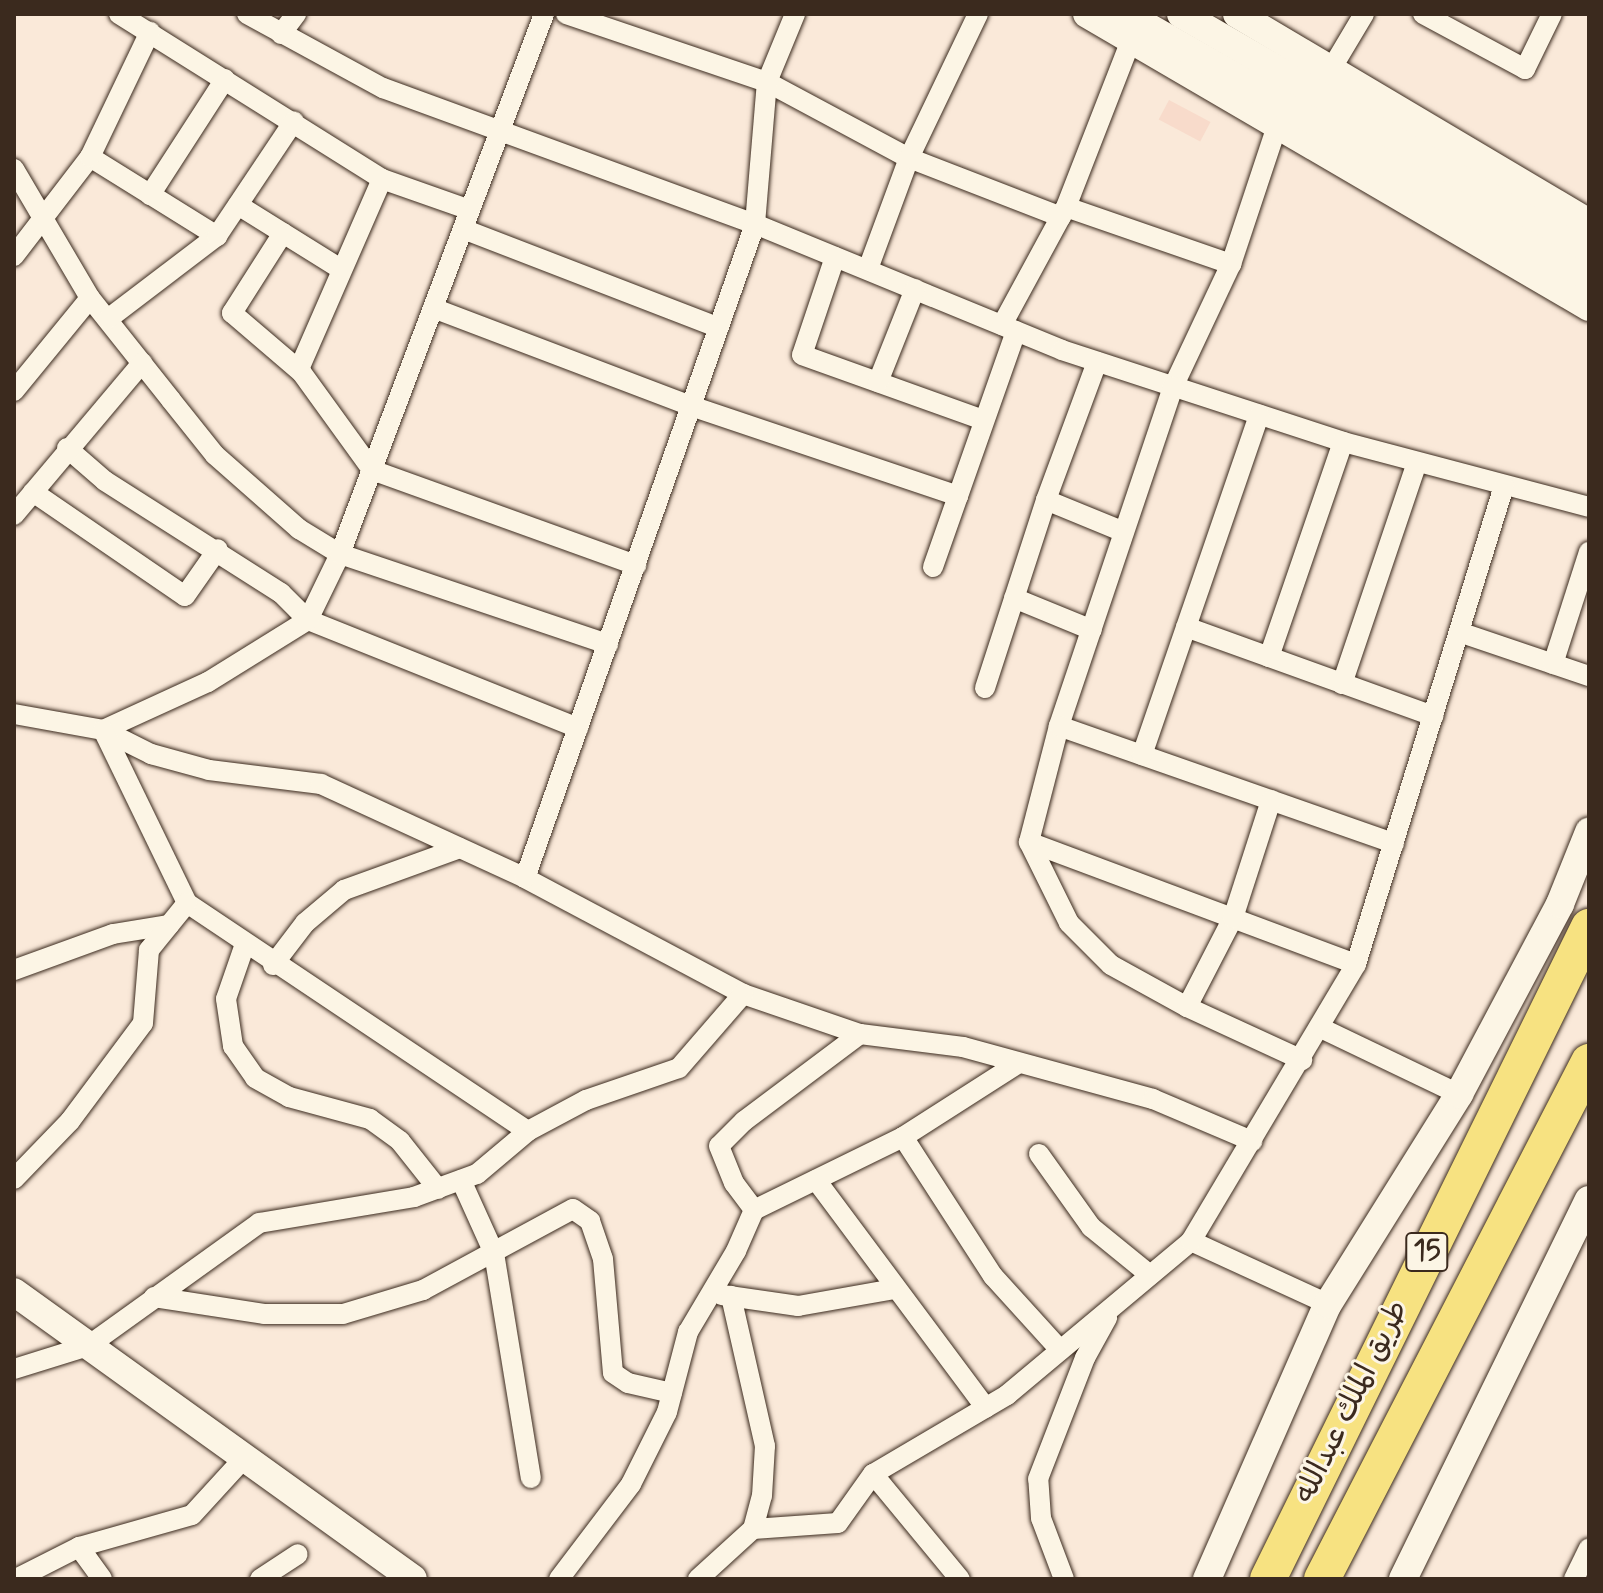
<!DOCTYPE html>
<html>
<head>
<meta charset="utf-8">
<style>
  body { margin:0 }
  #map { position:relative; width:1603px; height:1593px; overflow:hidden; background:#fae9d9; font-family:Mynerve,"Playpen Sans Arabic",sans-serif }
  div>[style] { position:absolute }
  .built>* { inset:0; background:#f8dbcb; transform-origin:0 0 }
  .roads { filter:drop-shadow(0 0 2px #3b2a1e) drop-shadow(0 0 2px #3b2a1e) }
  .street>* { height:20px; margin:-10px; padding:0 10px; transform-origin:10px; border-radius:10px; background:#fcf5e5 }
  .secondary>* { height:28px; margin:-14px; padding:0 14px; transform-origin:14px; border-radius:14px; background:#fcf5e5 }
  .highway>* { height:36px; margin:-18px; padding:0 18px; transform-origin:18px; border-radius:18px; background:#f7e281 }
  span { translate:-50% -50%; white-space:nowrap; text-align:center; line-height:1.15; -webkit-text-stroke:6px #fcf5e5; paint-order:stroke }
  .shield-label span { padding:2px 6px; background:#fcf5e5; border:2px solid; border-radius:6px; -webkit-text-stroke-width:0 }
  .shield-label { font-size:28px; color:#3b2a1e; font-weight:700 }
  .street-label { font-size:30px; color:#3b2a1e }
  .frame { position:absolute; inset:0; border:16px solid #3b2a1e; pointer-events:none }
</style>
</head>
<body>
<div id="map">
  <div class="built">
    <div style="left:1169px;top:100px;width:47px;height:22px;rotate:28deg"></div>
  </div>
  <div class="roads">
    <div class="street">
      <div style="left:119px;top:14px;width:310px;rotate:32.1deg"></div>
      <div style="left:382px;top:179px;width:93px;rotate:19.4deg"></div>
      <div style="left:247px;top:14px;width:155px;rotate:28.6deg"></div>
      <div style="left:383px;top:88px;width:396px;rotate:20.1deg"></div>
      <div style="left:755px;top:224px;width:332px;rotate:22.3deg"></div>
      <div style="left:1062px;top:350px;width:296px;rotate:18.1deg"></div>
      <div style="left:1343px;top:442px;width:254px;rotate:14.8deg"></div>
      <div style="left:566px;top:14px;width:212px;rotate:18.7deg"></div>
      <div style="left:767px;top:82px;width:161px;rotate:28.2deg"></div>
      <div style="left:909px;top:158px;width:118px;rotate:110.3deg"></div>
      <div style="left:978px;top:14px;width:160px;rotate:115.6deg"></div>
      <div style="left:909px;top:158px;width:163px;rotate:21.2deg"></div>
      <div style="left:1423px;top:14px;width:116px;rotate:28.3deg"></div>
      <div style="left:1525px;top:69px;width:61px;rotate:-63.9deg"></div>
      <div style="left:281px;top:34px;width:25px;rotate:-53deg"></div>
      <div style="left:1333px;top:66px;width:61px;rotate:-59.2deg"></div>
      <div style="left:1277px;top:126px;width:145px;rotate:108.4deg"></div>
      <div style="left:1231px;top:264px;width:136px;rotate:115.2deg"></div>
      <div style="left:1173px;top:387px;width:358px;rotate:108.6deg"></div>
      <div style="left:1059px;top:726px;width:120px;rotate:104.5deg"></div>
      <div style="left:1029px;top:842px;width:349px;rotate:20.5deg"></div>
      <div style="left:90px;top:157px;width:150px;rotate:31.9deg"></div>
      <div style="left:14px;top:169px;width:150px;rotate:59.5deg"></div>
      <div style="left:90px;top:298px;width:130px;rotate:51.5deg"></div>
      <div style="left:171px;top:400px;width:70px;rotate:51.3deg"></div>
      <div style="left:215px;top:455px;width:112px;rotate:41.4deg"></div>
      <div style="left:299px;top:529px;width:48px;rotate:31.4deg"></div>
      <div style="left:340px;top:554px;width:283px;rotate:18.6deg"></div>
      <div style="left:382px;top:179px;width:207px;rotate:113.6deg"></div>
      <div style="left:299px;top:369px;width:125px;rotate:54.1deg"></div>
      <div style="left:372px;top:470px;width:281px;rotate:19.8deg"></div>
      <div style="left:150px;top:195px;width:138px;rotate:-57.1deg"></div>
      <div style="left:238px;top:205px;width:121px;rotate:31.9deg"></div>
      <div style="left:1066px;top:207px;width:175px;rotate:19.1deg"></div>
      <div style="left:463px;top:229px;width:274px;rotate:21.1deg"></div>
      <div style="left:283px;top:233px;width:95px;rotate:122.5deg"></div>
      <div style="left:232px;top:313px;width:91px;rotate:40.5deg"></div>
      <div style="left:14px;top:256px;width:125px;rotate:-52.5deg"></div>
      <div style="left:90px;top:157px;width:139px;rotate:-64.4deg"></div>
      <div style="left:835px;top:257px;width:103px;rotate:108.6deg"></div>
      <div style="left:802px;top:355px;width:193px;rotate:19.7deg"></div>
      <div style="left:433px;top:308px;width:276px;rotate:20.8deg"></div>
      <div style="left:691px;top:406px;width:282px;rotate:18.6deg"></div>
      <div style="left:108px;top:319px;width:137px;rotate:-37.3deg"></div>
      <div style="left:217px;top:236px;width:138px;rotate:-56.2deg"></div>
      <div style="left:1002px;top:325px;width:134px;rotate:-61.5deg"></div>
      <div style="left:1066px;top:207px;width:179px;rotate:-68.7deg"></div>
      <div style="left:1097px;top:362px;width:147px;rotate:110.3deg"></div>
      <div style="left:1046px;top:500px;width:84px;rotate:22.3deg"></div>
      <div style="left:878px;top:382px;width:100px;rotate:-68.3deg"></div>
      <div style="left:14px;top:391px;width:120px;rotate:-50.7deg"></div>
      <div style="left:67px;top:448px;width:50px;rotate:41deg"></div>
      <div style="left:105px;top:481px;width:209px;rotate:32.5deg"></div>
      <div style="left:281px;top:593px;width:38px;rotate:45deg"></div>
      <div style="left:308px;top:620px;width:291px;rotate:21.8deg"></div>
      <div style="left:33px;top:492px;width:184px;rotate:34.4deg"></div>
      <div style="left:185px;top:596px;width:57px;rotate:-54.9deg"></div>
      <div style="left:14px;top:515px;width:199px;rotate:-49.9deg"></div>
      <div style="left:933px;top:567px;width:250px;rotate:-70.6deg"></div>
      <div style="left:1014px;top:598px;width:84px;rotate:22.3deg"></div>
      <div style="left:1186px;top:627px;width:263px;rotate:19.8deg"></div>
      <div style="left:1459px;top:632px;width:137px;rotate:18.7deg"></div>
      <div style="left:1269px;top:657px;width:227px;rotate:-71deg"></div>
      <div style="left:1553px;top:664px;width:118px;rotate:-72.2deg"></div>
      <div style="left:1342px;top:684px;width:233px;rotate:-71.3deg"></div>
      <div style="left:985px;top:688px;width:198px;rotate:-72deg"></div>
      <div style="left:14px;top:714px;width:90px;rotate:10.2deg"></div>
      <div style="left:103px;top:730px;width:115px;rotate:-24.6deg"></div>
      <div style="left:208px;top:682px;width:118px;rotate:-31.8deg"></div>
      <div style="left:308px;top:620px;width:73px;rotate:-64.1deg"></div>
      <div style="left:340px;top:554px;width:577px;rotate:-69.3deg"></div>
      <div style="left:1059px;top:726px;width:355px;rotate:19.3deg"></div>
      <div style="left:103px;top:730px;width:54px;rotate:26.6deg"></div>
      <div style="left:151px;top:754px;width:60px;rotate:15.4deg"></div>
      <div style="left:209px;top:770px;width:113px;rotate:7.1deg"></div>
      <div style="left:321px;top:784px;width:225px;rotate:24.7deg"></div>
      <div style="left:525px;top:878px;width:247px;rotate:28deg"></div>
      <div style="left:743px;top:994px;width:124px;rotate:18.9deg"></div>
      <div style="left:860px;top:1034px;width:104px;rotate:7.2deg"></div>
      <div style="left:963px;top:1047px;width:197px;rotate:15.3deg"></div>
      <div style="left:1153px;top:1099px;width:108px;rotate:23deg"></div>
      <div style="left:103px;top:730px;width:192px;rotate:64.1deg"></div>
      <div style="left:187px;top:903px;width:410px;rotate:33.8deg"></div>
      <div style="left:1142px;top:755px;width:360px;rotate:-71deg"></div>
      <div style="left:1029px;top:842px;width:90px;rotate:63.7deg"></div>
      <div style="left:1069px;top:923px;width:59px;rotate:45deg"></div>
      <div style="left:1111px;top:965px;width:87px;rotate:28.9deg"></div>
      <div style="left:1187px;top:1007px;width:127px;rotate:24.7deg"></div>
      <div style="left:525px;top:878px;width:693px;rotate:-70.62deg"></div>
      <div style="left:755px;top:224px;width:143px;rotate:-85.2deg"></div>
      <div style="left:767px;top:82px;width:74px;rotate:-67.6deg"></div>
      <div style="left:245px;top:944px;width:58px;rotate:109.1deg"></div>
      <div style="left:226px;top:999px;width:48px;rotate:81.5deg"></div>
      <div style="left:233px;top:1046px;width:39px;rotate:55deg"></div>
      <div style="left:255px;top:1078px;width:39px;rotate:29deg"></div>
      <div style="left:289px;top:1097px;width:84px;rotate:15.2deg"></div>
      <div style="left:370px;top:1119px;width:37px;rotate:36deg"></div>
      <div style="left:400px;top:1141px;width:61px;rotate:51.6deg"></div>
      <div style="left:273px;top:965px;width:53px;rotate:-52.7deg"></div>
      <div style="left:305px;top:923px;width:51px;rotate:-40.2deg"></div>
      <div style="left:344px;top:890px;width:123px;rotate:-19.9deg"></div>
      <div style="left:14px;top:970px;width:105px;rotate:-20deg"></div>
      <div style="left:113px;top:934px;width:57px;rotate:-9.1deg"></div>
      <div style="left:1187px;top:1007px;width:100px;rotate:-62.7deg"></div>
      <div style="left:1233px;top:918px;width:124px;rotate:-72.1deg"></div>
      <div style="left:1321px;top:1028px;width:153px;rotate:25.6deg"></div>
      <div style="left:860px;top:1034px;width:145px;rotate:143.1deg"></div>
      <div style="left:744px;top:1121px;width:35px;rotate:135deg"></div>
      <div style="left:719px;top:1146px;width:40px;rotate:68deg"></div>
      <div style="left:734px;top:1183px;width:34px;rotate:53deg"></div>
      <div style="left:754px;top:1210px;width:166px;rotate:-26.1deg"></div>
      <div style="left:903px;top:1137px;width:135px;rotate:-32.6deg"></div>
      <div style="left:903px;top:1137px;width:166px;rotate:57.1deg"></div>
      <div style="left:993px;top:1276px;width:100px;rotate:47.8deg"></div>
      <div style="left:1039px;top:1154px;width:90px;rotate:54.5deg"></div>
      <div style="left:1091px;top:1227px;width:76px;rotate:39.1deg"></div>
      <div style="left:14px;top:1179px;width:81px;rotate:-46deg"></div>
      <div style="left:70px;top:1121px;width:122px;rotate:-53.3deg"></div>
      <div style="left:143px;top:1023px;width:73px;rotate:-85.3deg"></div>
      <div style="left:149px;top:950px;width:60px;rotate:-51deg"></div>
      <div style="left:461px;top:1180px;width:80px;rotate:65.7deg"></div>
      <div style="left:494px;top:1253px;width:228px;rotate:80.7deg"></div>
      <div style="left:816px;top:1180px;width:284px;rotate:53.3deg"></div>
      <div style="left:1191px;top:1241px;width:151px;rotate:24.7deg"></div>
      <div style="left:722px;top:1295px;width:77px;rotate:8.2deg"></div>
      <div style="left:798px;top:1306px;width:97px;rotate:-10deg"></div>
      <div style="left:154px;top:1297px;width:111px;rotate:8.8deg"></div>
      <div style="left:264px;top:1314px;width:79px"></div>
      <div style="left:343px;top:1314px;width:84px;rotate:-16.7deg"></div>
      <div style="left:423px;top:1290px;width:170px;rotate:-28.4deg"></div>
      <div style="left:573px;top:1209px;width:21px;rotate:35deg"></div>
      <div style="left:590px;top:1221px;width:40px;rotate:71.1deg"></div>
      <div style="left:603px;top:1259px;width:114px;rotate:85deg"></div>
      <div style="left:613px;top:1373px;width:18px;rotate:34deg"></div>
      <div style="left:628px;top:1383px;width:45px;rotate:12.8deg"></div>
      <div style="left:14px;top:1369px;width:77px;rotate:-17.3deg"></div>
      <div style="left:88px;top:1346px;width:211px;rotate:-35.7deg"></div>
      <div style="left:259px;top:1223px;width:157px;rotate:-9.5deg"></div>
      <div style="left:414px;top:1197px;width:67px;rotate:-20.1deg"></div>
      <div style="left:477px;top:1174px;width:67px;rotate:-40.1deg"></div>
      <div style="left:528px;top:1131px;width:66px;rotate:-28.1deg"></div>
      <div style="left:586px;top:1100px;width:98px;rotate:-19deg"></div>
      <div style="left:679px;top:1068px;width:98px;rotate:-49.1deg"></div>
      <div style="left:873px;top:1474px;width:136px;rotate:50.4deg"></div>
      <div style="left:753px;top:1529px;width:85px;rotate:-4deg"></div>
      <div style="left:838px;top:1523px;width:60px;rotate:-54.5deg"></div>
      <div style="left:873px;top:1474px;width:156px;rotate:-30.5deg"></div>
      <div style="left:1007px;top:1395px;width:240px;rotate:-39.9deg"></div>
      <div style="left:1191px;top:1241px;width:322px;rotate:-59.2deg"></div>
      <div style="left:1356px;top:964px;width:500px;rotate:-72.8deg"></div>
      <div style="left:79px;top:1547px;width:39px;rotate:54deg"></div>
      <div style="left:16px;top:1579px;width:71px;rotate:-26.9deg"></div>
      <div style="left:79px;top:1547px;width:117px;rotate:-15.8deg"></div>
      <div style="left:192px;top:1515px;width:77px;rotate:-47.6deg"></div>
      <div style="left:260px;top:1579px;width:45px;rotate:-33.3deg"></div>
      <div style="left:559px;top:1579px;width:119px;rotate:-52.8deg"></div>
      <div style="left:631px;top:1484px;width:80px;rotate:-63.4deg"></div>
      <div style="left:667px;top:1412px;width:83px;rotate:-75.3deg"></div>
      <div style="left:688px;top:1332px;width:94px;rotate:-59.3deg"></div>
      <div style="left:736px;top:1251px;width:45px;rotate:-66.3deg"></div>
      <div style="left:698px;top:1579px;width:74px;rotate:-42.3deg"></div>
      <div style="left:753px;top:1529px;width:34px;rotate:-75deg"></div>
      <div style="left:762px;top:1496px;width:50px;rotate:-86.6deg"></div>
      <div style="left:765px;top:1446px;width:154px;rotate:-102.8deg"></div>
      <div style="left:1064px;top:1579px;width:65px;rotate:-110.7deg"></div>
      <div style="left:1041px;top:1518px;width:39px;rotate:-94deg"></div>
      <div style="left:1038px;top:1479px;width:130px;rotate:-68.8deg"></div>
      <div style="left:1085px;top:1358px;width:46px;rotate:-61.2deg"></div>
      <div style="left:1574px;top:1579px;width:34px;rotate:-64deg"></div>
    </div>
    <div class="secondary">
      <div style="left:1087px;top:14px;width:581px;rotate:30.27deg"></div>
      <div style="left:1125px;top:14px;width:533px;rotate:29.55deg"></div>
      <div style="left:1181px;top:14px;width:471px;rotate:29.9deg"></div>
      <div style="left:1237px;top:14px;width:409px;rotate:30.7deg"></div>
      <div style="left:14px;top:1292px;width:491px;rotate:35.7deg"></div>
      <div style="left:1207px;top:1579px;width:300px;rotate:-66.3deg"></div>
      <div style="left:1328px;top:1304px;width:248px;rotate:-58deg"></div>
      <div style="left:1459px;top:1094px;width:215px;rotate:-62deg"></div>
      <div style="left:1560px;top:904px;width:78px;rotate:-68.1deg"></div>
      <div style="left:1403px;top:1579px;width:422px;rotate:-63.9deg"></div>
    </div>
    <div class="highway">
      <div style="left:1268px;top:1579px;width:727px;rotate:-63.79deg"></div>
      <div style="left:1322px;top:1579px;width:582px;rotate:-62.69deg"></div>
    </div>
  </div>
  <div class="shield-label">
    <span style="left:1427px;top:1252px">15</span>
  </div>
  <div class="street-label">
    <span style="left:1352px;top:1402px;rotate:-64deg">طريق الملك عبدالله</span>
  </div>
  <div class="frame"></div>
</div>
</body>
</html>
